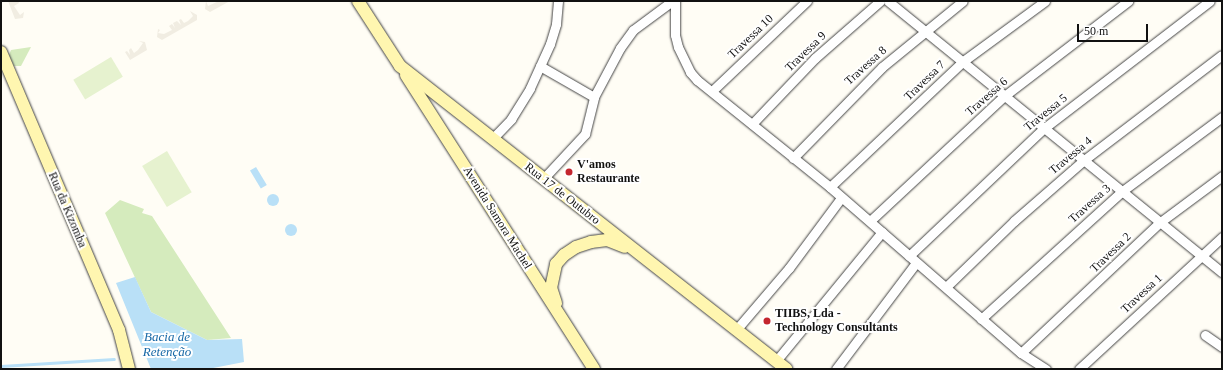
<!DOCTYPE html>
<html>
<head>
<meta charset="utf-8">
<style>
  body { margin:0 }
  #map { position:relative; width:1223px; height:370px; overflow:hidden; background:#fffdf5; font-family:"Times New Roman",serif }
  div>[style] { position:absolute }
  .green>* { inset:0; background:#d5ebbd }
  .pitch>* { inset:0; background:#e6f2cf; transform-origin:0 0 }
  .plaza>* { inset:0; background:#f1ede2 }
  .water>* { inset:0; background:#b9e0f7; transform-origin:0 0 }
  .round { border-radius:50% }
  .stream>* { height:3px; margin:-1.5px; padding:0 1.5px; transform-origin:1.5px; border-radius:1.5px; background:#b9e0f7 }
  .roads { filter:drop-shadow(0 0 1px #444) drop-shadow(0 0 1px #444) }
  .street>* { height:9px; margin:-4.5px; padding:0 4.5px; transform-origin:4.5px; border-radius:4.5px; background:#fff }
  .secondary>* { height:12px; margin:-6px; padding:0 6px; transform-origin:6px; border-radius:6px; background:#fff6b0 }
  .dots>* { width:11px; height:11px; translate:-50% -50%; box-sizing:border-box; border:2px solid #fff; border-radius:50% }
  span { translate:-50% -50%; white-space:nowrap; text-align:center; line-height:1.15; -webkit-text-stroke:4px #fff; paint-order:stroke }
  .street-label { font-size:12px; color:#111 }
  .poi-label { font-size:12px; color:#111; font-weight:700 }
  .left { translate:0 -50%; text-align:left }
  .water-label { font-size:13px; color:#1768a6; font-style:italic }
  .frame { position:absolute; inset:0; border:2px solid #111; pointer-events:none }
  .scale { position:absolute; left:1077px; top:24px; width:71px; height:18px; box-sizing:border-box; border:2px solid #111; border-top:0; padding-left:5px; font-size:12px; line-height:14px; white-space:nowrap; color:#111; -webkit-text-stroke:3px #fff; paint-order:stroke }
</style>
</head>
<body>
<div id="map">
  <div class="green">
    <div style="clip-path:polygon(31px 47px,21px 66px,14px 66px,9px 55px,11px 50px)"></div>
    <div style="clip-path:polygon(120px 200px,144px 209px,142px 213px,152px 216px,231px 338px,207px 340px,151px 312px,105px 213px)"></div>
  </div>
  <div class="pitch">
    <div style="left:111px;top:57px;width:23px;height:44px;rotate:59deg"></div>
    <div style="left:167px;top:151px;width:48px;height:29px;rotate:59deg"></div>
  </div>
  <div class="plaza">
    <div style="clip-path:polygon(8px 1px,18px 1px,19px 3px,14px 6px,20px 15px,24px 12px,23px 18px,15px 19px)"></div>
    <div style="clip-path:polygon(206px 1px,208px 6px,219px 1px,230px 1px,210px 12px,205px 9px)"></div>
    <div style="clip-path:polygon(190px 11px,197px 15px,197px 20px,162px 40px,157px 37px,158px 29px,160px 30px,158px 33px,164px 34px,172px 30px,169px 26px,172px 24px,175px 28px,173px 23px,177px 21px,181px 25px,179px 20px,181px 19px,184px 23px,188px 21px,193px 16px)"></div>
    <div style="clip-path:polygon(139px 41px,145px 42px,147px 50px,130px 60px,125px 52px,127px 51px,130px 55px,129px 50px,131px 48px,134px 53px,138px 50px,143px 43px)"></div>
  </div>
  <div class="water">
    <div style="left:256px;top:167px;width:21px;height:7px;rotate:59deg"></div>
    <div class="round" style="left:267px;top:194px;width:12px;height:12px"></div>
    <div class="round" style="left:285px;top:224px;width:12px;height:12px"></div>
    <div style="clip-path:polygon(135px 277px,151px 312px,207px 340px,242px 339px,244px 362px,208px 369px,151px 369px,116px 283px)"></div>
  </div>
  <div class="stream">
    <div style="left:1px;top:366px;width:113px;rotate:-3.5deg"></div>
  </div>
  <div class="roads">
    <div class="street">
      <div style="left:675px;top:1px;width:34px;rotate:90deg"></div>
      <div style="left:675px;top:35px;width:12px;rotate:76deg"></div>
      <div style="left:678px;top:47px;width:28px;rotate:64deg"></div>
      <div style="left:690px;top:72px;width:11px;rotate:49deg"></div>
      <div style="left:697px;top:80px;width:171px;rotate:38.8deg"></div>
      <div style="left:830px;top:187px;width:253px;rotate:41deg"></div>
      <div style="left:1021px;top:353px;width:30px;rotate:33deg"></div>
      <div style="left:888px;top:1px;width:430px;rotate:39.1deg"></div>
      <div style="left:540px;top:66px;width:62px;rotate:29.9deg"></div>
      <div style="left:712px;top:91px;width:131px;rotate:-43.5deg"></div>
      <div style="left:752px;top:124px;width:91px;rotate:-46.3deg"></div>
      <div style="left:815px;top:58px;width:86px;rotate:-41.2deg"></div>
      <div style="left:492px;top:139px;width:28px;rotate:-46deg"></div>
      <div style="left:511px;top:119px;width:36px;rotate:-58deg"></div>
      <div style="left:530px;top:88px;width:48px;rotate:-65.6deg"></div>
      <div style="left:550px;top:44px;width:21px;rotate:-73deg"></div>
      <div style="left:556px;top:24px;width:23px;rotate:-85deg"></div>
      <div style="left:793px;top:158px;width:127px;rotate:-45.6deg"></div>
      <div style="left:882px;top:67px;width:104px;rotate:-39.2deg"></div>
      <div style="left:543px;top:179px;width:62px;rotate:-47deg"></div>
      <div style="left:585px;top:134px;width:38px;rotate:-76deg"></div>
      <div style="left:594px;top:97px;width:55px;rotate:-62deg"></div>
      <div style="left:620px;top:48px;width:22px;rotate:-54deg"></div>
      <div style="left:633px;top:30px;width:49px;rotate:-36.6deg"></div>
      <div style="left:830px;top:187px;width:182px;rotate:-43.4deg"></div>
      <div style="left:962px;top:62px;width:103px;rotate:-36.3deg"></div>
      <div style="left:870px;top:221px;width:182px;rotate:-43deg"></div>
      <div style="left:1003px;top:97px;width:158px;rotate:-37.5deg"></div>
      <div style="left:909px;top:256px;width:185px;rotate:-43.5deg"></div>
      <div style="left:1043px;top:129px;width:210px;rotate:-37.5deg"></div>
      <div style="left:946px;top:287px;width:95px;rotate:-44.1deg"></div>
      <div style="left:1014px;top:221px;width:93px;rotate:-41.1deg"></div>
      <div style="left:1084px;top:160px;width:173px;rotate:-37.3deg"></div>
      <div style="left:981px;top:319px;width:189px;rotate:-42.2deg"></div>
      <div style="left:1121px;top:192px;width:126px;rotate:-36.6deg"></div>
      <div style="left:736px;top:330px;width:82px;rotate:-49.5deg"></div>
      <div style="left:789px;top:268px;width:87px;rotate:-53.4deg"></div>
      <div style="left:1205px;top:335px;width:21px;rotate:35deg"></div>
      <div style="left:1021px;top:353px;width:190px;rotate:-43.3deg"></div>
      <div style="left:1159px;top:223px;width:79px;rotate:-36.7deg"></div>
      <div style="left:776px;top:361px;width:167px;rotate:-50.6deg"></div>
      <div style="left:836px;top:369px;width:133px;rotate:-53deg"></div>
      <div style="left:1079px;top:369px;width:195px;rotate:-42.7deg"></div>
    </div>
    <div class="secondary">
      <div style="left:358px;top:1px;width:77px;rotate:57.1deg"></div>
      <div style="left:400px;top:66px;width:491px;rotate:38.1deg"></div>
      <div style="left:1px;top:52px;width:302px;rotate:67deg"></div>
      <div style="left:119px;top:330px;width:40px;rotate:75.6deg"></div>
      <div style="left:406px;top:75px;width:349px;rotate:57.4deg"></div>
      <div style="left:556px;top:303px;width:16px;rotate:-108deg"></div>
      <div style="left:551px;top:288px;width:25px;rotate:-78deg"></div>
      <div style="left:556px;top:264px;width:12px;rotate:-48deg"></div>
      <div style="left:564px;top:255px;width:14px;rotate:-34deg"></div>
      <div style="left:576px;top:247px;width:16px;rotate:-18deg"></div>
      <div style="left:591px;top:242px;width:16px;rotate:-7deg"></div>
      <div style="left:607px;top:240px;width:19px;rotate:21deg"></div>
    </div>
  </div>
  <div class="dots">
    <div style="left:569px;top:172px;background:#c4262e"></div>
    <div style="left:767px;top:321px;background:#c4262e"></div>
  </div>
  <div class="street-label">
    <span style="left:751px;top:37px;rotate:-44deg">Travessa 10</span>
    <span style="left:806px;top:52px;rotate:-44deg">Travessa 9</span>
    <span style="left:866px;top:66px;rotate:-42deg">Travessa 8</span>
    <span style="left:925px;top:81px;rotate:-44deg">Travessa 7</span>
    <span style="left:987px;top:97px;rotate:-41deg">Travessa 6</span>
    <span style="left:1046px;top:113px;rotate:-39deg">Travessa 5</span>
    <span style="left:1071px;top:156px;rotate:-40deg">Travessa 4</span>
    <span style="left:562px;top:194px;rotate:38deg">Rua 17 de Outubro</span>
    <span style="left:1090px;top:204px;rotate:-42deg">Travessa 3</span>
    <span style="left:67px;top:210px;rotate:67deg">Rua da Kizomba</span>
    <span style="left:497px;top:218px;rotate:58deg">Avenida Samora Machel</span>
    <span style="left:1111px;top:253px;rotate:-44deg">Travessa 2</span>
    <span style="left:1142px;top:294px;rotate:-43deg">Travessa 1</span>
  </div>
  <div class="poi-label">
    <span class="left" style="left:577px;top:172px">V'amos<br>Restaurante</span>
    <span class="left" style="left:775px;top:321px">TIIBS, Lda -<br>Technology Consultants</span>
  </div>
  <div class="water-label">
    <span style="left:167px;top:345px">Bacia de<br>Retenção</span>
  </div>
  <div class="frame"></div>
  <div class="scale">50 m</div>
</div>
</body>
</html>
